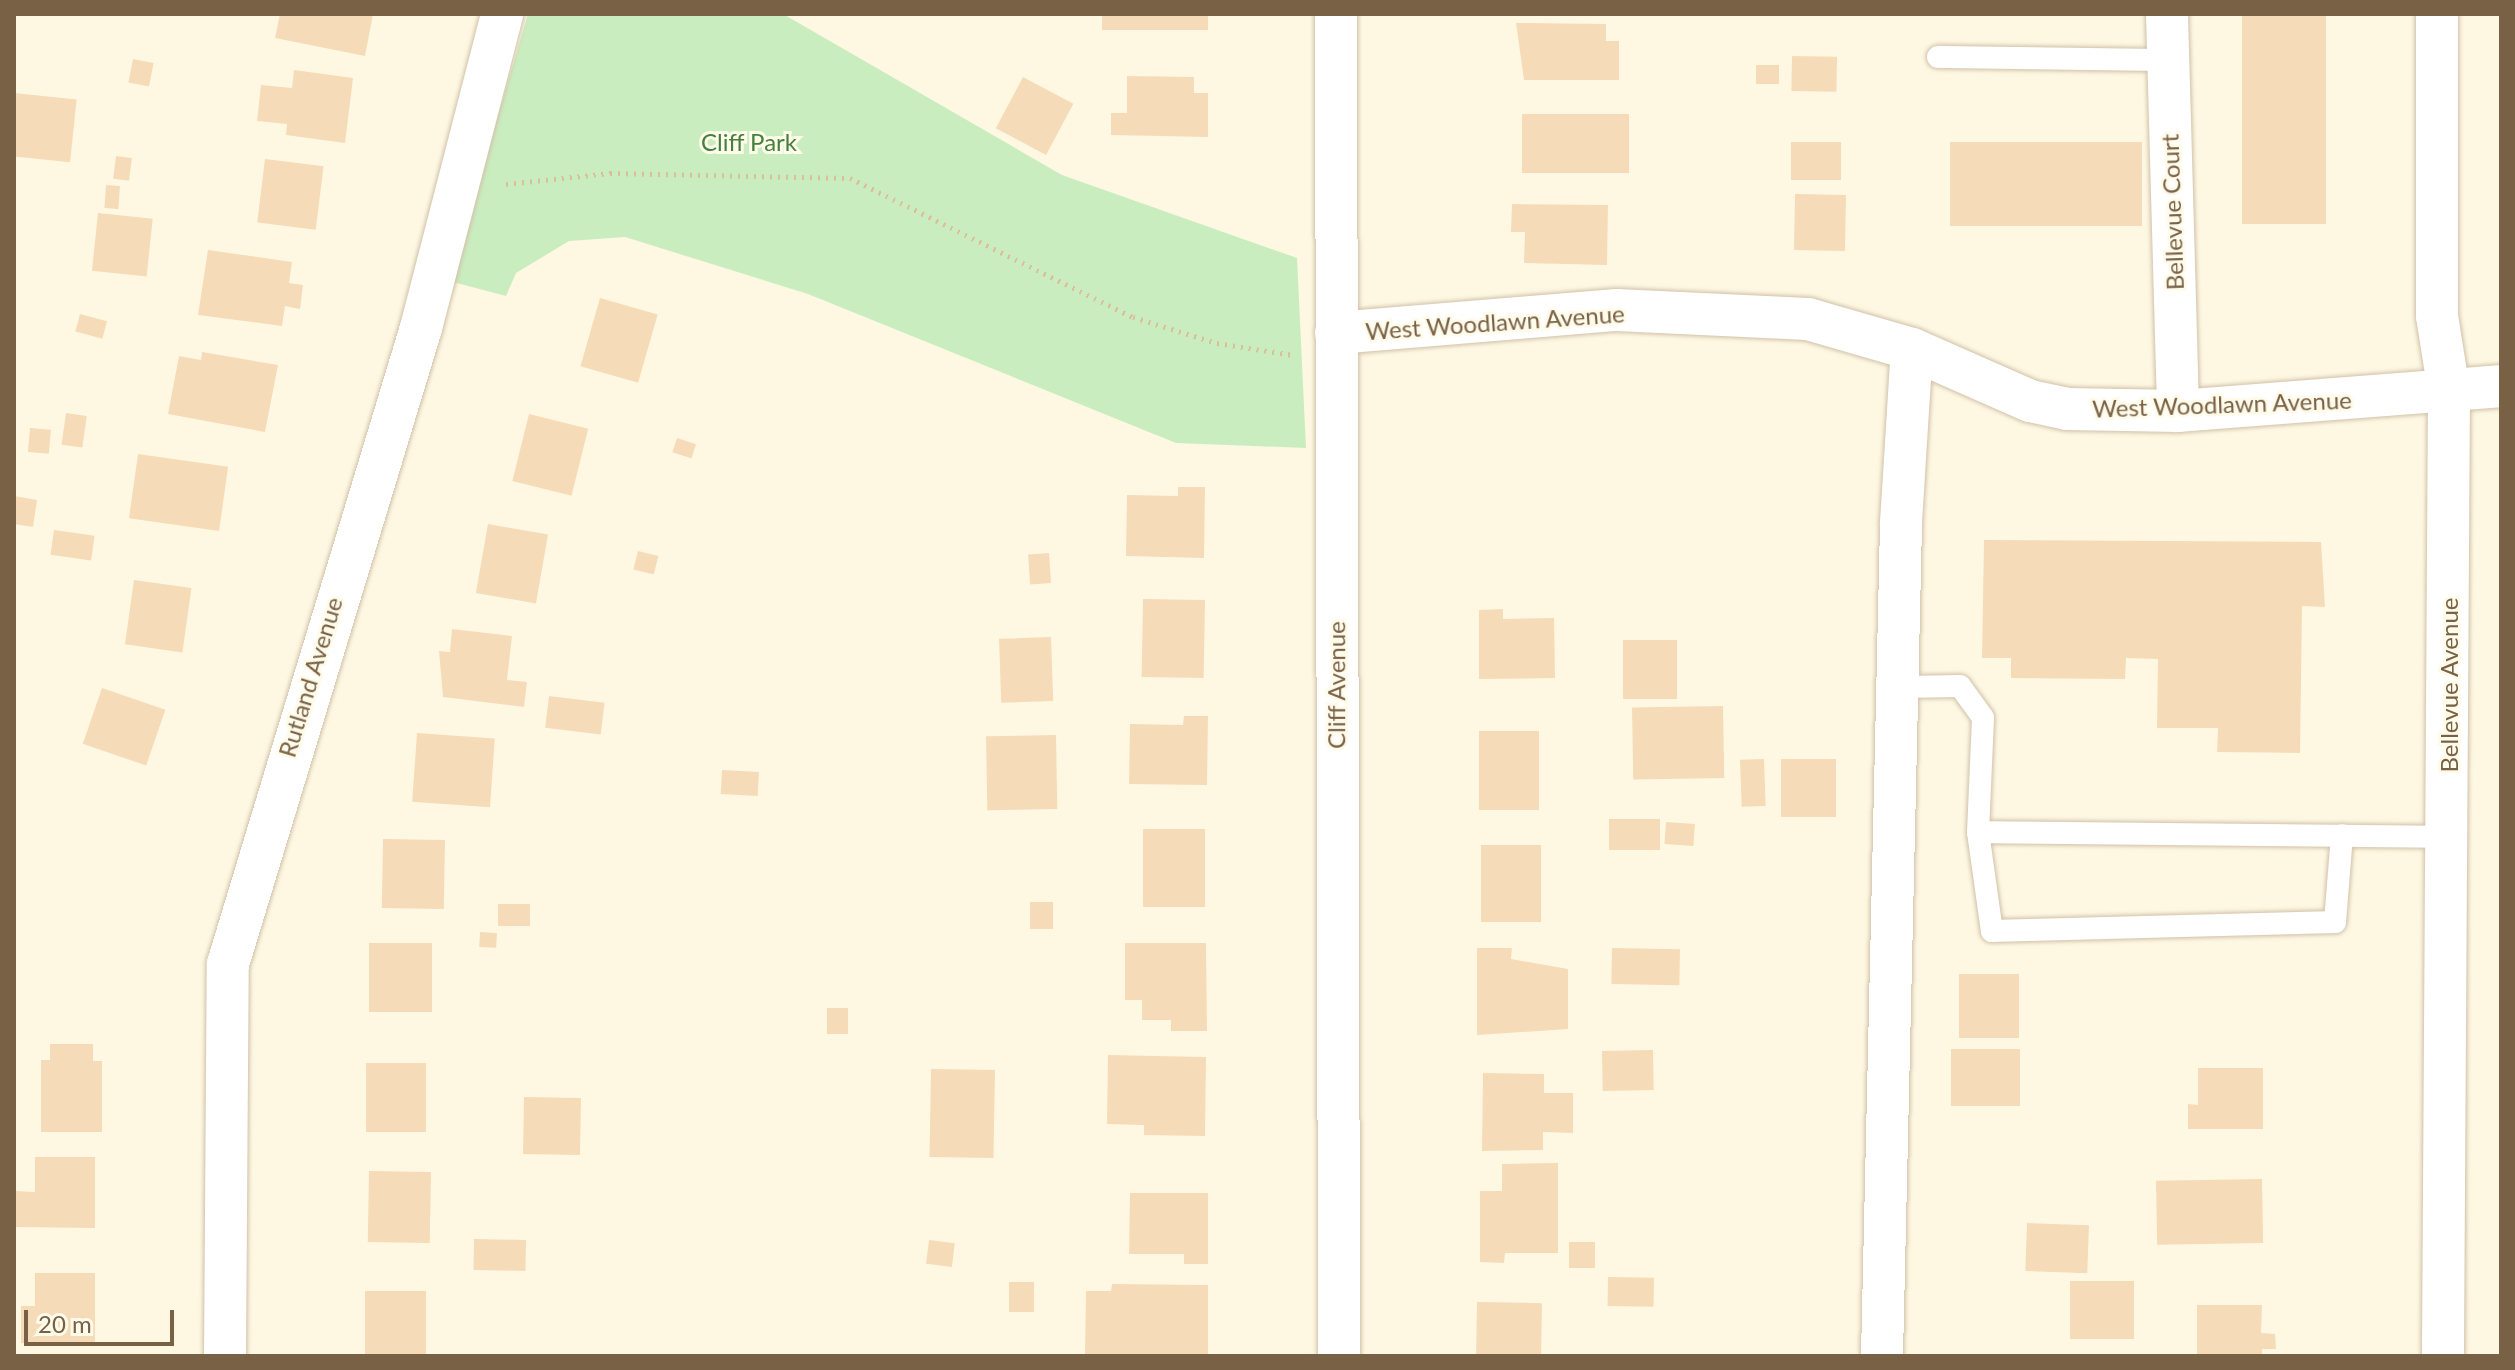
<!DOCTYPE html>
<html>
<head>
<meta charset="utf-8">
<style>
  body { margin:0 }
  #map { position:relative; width:2515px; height:1370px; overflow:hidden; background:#fef8e3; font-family:Lato,sans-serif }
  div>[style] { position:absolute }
  .green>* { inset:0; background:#caedc0 }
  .building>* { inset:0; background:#f6dbb8; transform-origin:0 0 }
  .path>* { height:5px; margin-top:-2.5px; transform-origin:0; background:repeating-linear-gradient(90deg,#dbbf9b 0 2px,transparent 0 8px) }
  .roads { filter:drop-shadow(0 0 2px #d1c1a8) drop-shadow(0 0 2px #d1c1a8) }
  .lane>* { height:22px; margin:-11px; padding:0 11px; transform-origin:11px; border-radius:11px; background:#fff }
  .street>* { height:42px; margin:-21px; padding:0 21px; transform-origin:21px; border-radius:21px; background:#fff }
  span { translate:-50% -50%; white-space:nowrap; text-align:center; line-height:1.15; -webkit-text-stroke:6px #fffbeb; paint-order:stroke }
  .park-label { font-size:24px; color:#45803d }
  .street-label { font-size:24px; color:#796146 }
  .frame { position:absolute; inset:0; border:16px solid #796146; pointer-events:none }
  .scale { position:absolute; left:24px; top:1310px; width:150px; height:36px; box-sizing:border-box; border:4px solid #796146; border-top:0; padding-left:10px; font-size:24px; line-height:28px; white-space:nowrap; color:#796146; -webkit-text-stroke:6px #fffbeb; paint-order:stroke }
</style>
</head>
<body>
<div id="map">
  <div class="green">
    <div style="clip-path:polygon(528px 14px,783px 14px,1062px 175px,1297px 258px,1306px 448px,1176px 443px,808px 294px,625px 237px,569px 241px,516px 273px,506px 296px,449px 281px)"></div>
  </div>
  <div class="building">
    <div style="clip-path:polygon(280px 14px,373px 14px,365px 56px,275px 38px)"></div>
    <div style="left:1102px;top:14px;width:106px;height:16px"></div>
    <div style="left:2242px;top:14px;width:84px;height:210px"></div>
    <div style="clip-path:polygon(1516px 23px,1606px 24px,1606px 41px,1619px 41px,1619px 80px,1524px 80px)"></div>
    <div style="left:1792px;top:56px;width:45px;height:35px;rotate:1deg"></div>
    <div style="left:133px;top:59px;width:21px;height:24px;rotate:11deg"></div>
    <div style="left:1756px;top:65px;width:23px;height:19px"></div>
    <div style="clip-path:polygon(294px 70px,353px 78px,345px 143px,286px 135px,287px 124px,257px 121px,261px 85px,292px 88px)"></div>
    <div style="clip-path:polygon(1127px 76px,1194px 77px,1194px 93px,1208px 93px,1208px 137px,1111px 135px,1111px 113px,1127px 113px)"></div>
    <div style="left:1023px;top:77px;width:57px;height:58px;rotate:28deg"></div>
    <div style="left:14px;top:93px;width:63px;height:63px;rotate:6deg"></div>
    <div style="left:1522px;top:114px;width:107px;height:59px"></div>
    <div style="left:1791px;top:142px;width:50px;height:38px"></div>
    <div style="left:2142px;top:142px;width:84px;height:192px;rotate:90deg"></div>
    <div style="left:116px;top:156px;width:16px;height:23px;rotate:7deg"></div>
    <div style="left:265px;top:159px;width:59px;height:64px;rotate:7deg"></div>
    <div style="left:106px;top:185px;width:14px;height:23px;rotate:4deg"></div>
    <div style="left:1795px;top:194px;width:51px;height:56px;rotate:1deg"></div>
    <div style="clip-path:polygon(1512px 204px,1608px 205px,1607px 265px,1524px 263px,1525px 232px,1511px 232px)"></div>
    <div style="left:98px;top:213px;width:55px;height:58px;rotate:6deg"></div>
    <div style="clip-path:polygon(208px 250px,292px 262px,289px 283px,303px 285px,300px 309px,285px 306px,282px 326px,198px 315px)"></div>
    <div style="left:600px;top:298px;width:60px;height:71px;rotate:16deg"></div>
    <div style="left:80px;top:314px;width:28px;height:18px;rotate:15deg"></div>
    <div style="clip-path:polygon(202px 352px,278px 365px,265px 432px,168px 414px,179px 356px,201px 360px)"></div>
    <div style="left:66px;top:413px;width:21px;height:32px;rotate:8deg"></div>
    <div style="left:529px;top:414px;width:61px;height:69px;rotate:14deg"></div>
    <div style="left:30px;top:428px;width:21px;height:24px;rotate:5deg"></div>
    <div style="left:677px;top:438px;width:20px;height:15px;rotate:18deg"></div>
    <div style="left:138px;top:454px;width:91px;height:65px;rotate:8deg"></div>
    <div style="clip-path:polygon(1178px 487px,1205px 487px,1204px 558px,1126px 556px,1127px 495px,1178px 496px)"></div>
    <div style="clip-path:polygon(14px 496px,37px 500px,33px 527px,14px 524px)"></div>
    <div style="left:488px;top:524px;width:61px;height:70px;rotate:10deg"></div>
    <div style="left:54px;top:530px;width:41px;height:25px;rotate:8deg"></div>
    <div style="clip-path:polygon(1984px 540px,2321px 542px,2325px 607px,2302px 606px,2300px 753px,2217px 752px,2218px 728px,2157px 728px,2158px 659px,2126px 658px,2125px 679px,2011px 678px,2011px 658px,1982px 658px)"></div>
    <div style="left:638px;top:551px;width:21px;height:19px;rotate:14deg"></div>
    <div style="left:1049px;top:553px;width:30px;height:21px;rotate:86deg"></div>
    <div style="left:134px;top:580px;width:58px;height:65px;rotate:8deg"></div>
    <div style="left:1205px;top:600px;width:78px;height:62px;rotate:91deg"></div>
    <div style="clip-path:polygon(1503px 609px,1503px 619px,1554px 618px,1555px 678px,1479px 679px,1479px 610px)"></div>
    <div style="clip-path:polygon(452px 629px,512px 636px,507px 680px,527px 682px,524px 707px,443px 697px,439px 651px,450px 652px)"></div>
    <div style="left:1051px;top:637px;width:64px;height:52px;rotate:88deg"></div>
    <div style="left:1623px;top:640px;width:54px;height:59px"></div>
    <div style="left:102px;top:688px;width:67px;height:59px;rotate:19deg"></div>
    <div style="left:549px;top:696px;width:56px;height:32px;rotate:7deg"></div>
    <div style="left:1723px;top:706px;width:72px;height:91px;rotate:89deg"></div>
    <div style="clip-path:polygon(1184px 716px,1208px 716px,1207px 785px,1129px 784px,1130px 724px,1183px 725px)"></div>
    <div style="left:1479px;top:731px;width:60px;height:79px"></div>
    <div style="left:417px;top:733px;width:78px;height:69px;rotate:4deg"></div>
    <div style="left:1056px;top:735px;width:74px;height:70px;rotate:89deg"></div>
    <div style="left:1764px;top:759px;width:47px;height:24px;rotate:88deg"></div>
    <div style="left:1836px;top:759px;width:58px;height:55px;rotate:90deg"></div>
    <div style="left:722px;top:770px;width:37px;height:24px;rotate:3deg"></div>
    <div style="left:1660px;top:819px;width:31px;height:51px;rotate:90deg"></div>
    <div style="left:1666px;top:822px;width:29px;height:22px;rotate:4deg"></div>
    <div style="left:1143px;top:829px;width:62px;height:78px"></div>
    <div style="left:383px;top:839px;width:62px;height:69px;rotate:1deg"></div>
    <div style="left:1481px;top:845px;width:60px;height:77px"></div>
    <div style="left:1030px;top:902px;width:23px;height:27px"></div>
    <div style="left:498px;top:904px;width:32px;height:22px"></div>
    <div style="left:480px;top:932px;width:17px;height:15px;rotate:3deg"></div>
    <div style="left:369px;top:943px;width:63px;height:69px"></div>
    <div style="clip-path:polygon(1125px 943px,1206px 943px,1207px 1031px,1171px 1031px,1171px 1020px,1142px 1020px,1142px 1000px,1125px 1000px)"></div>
    <div style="clip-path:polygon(1477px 948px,1512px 948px,1511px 959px,1568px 969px,1568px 1029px,1477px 1035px)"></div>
    <div style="left:1612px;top:948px;width:68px;height:36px;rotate:1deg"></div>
    <div style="left:1959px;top:974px;width:60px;height:64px"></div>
    <div style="left:827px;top:1008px;width:21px;height:26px"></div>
    <div style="clip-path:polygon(50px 1044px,93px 1044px,93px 1061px,102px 1061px,102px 1132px,41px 1132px,41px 1060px,50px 1060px)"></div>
    <div style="left:1951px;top:1049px;width:69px;height:57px"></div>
    <div style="left:1653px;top:1050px;width:40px;height:51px;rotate:89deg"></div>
    <div style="clip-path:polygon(1108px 1055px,1206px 1057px,1205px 1136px,1144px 1135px,1144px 1125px,1107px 1124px)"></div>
    <div style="left:366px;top:1063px;width:60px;height:69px"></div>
    <div style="clip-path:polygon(2198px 1068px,2263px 1068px,2263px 1129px,2188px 1129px,2188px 1104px,2198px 1105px)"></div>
    <div style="left:931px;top:1069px;width:64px;height:88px;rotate:1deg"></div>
    <div style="clip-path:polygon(1483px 1073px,1544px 1074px,1544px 1093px,1573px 1093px,1573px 1133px,1543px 1132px,1543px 1150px,1482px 1151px)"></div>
    <div style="left:524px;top:1097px;width:57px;height:57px;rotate:1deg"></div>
    <div style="clip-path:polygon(35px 1157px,95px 1157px,95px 1228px,14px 1227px,14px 1191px,35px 1192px)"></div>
    <div style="clip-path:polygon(1558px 1163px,1558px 1253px,1505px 1253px,1504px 1263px,1480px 1262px,1480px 1191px,1502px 1191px,1502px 1164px)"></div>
    <div style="left:369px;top:1171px;width:62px;height:71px;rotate:1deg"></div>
    <div style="left:2262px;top:1179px;width:64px;height:106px;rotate:89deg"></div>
    <div style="clip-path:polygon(1130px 1193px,1208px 1193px,1208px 1264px,1184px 1264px,1184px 1254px,1129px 1254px)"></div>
    <div style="left:2027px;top:1223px;width:62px;height:48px;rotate:2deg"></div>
    <div style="left:474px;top:1239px;width:52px;height:31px;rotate:1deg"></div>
    <div style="left:929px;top:1240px;width:26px;height:24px;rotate:7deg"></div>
    <div style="left:1569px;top:1242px;width:26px;height:26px"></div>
    <div style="clip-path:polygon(35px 1273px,95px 1273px,95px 1343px,21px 1343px,21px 1306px,35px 1306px)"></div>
    <div style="left:1608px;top:1277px;width:46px;height:29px;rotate:1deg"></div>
    <div style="left:2070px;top:1281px;width:64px;height:58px"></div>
    <div style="left:1034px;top:1282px;width:30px;height:25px;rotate:90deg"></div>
    <div style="clip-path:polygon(1112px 1284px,1208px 1285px,1208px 1356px,1085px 1356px,1086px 1291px,1111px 1291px)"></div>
    <div style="left:365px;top:1291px;width:61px;height:65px"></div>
    <div style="left:1477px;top:1302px;width:65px;height:54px;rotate:1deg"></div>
    <div style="clip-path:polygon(2197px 1305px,2262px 1305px,2261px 1333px,2275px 1334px,2276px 1349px,2262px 1349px,2262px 1356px,2197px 1356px)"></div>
  </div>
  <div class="path">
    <div style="left:506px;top:184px;width:105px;rotate:-6deg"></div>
    <div style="left:610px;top:173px;width:240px;rotate:1.2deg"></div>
    <div style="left:850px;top:178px;width:315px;rotate:26.2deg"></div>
    <div style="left:1133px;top:317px;width:88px;rotate:17.2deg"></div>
    <div style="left:1217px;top:343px;width:77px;rotate:9deg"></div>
  </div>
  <div class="roads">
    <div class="lane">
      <div style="left:1938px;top:57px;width:229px;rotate:0.8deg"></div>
      <div style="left:1902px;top:687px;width:58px;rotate:-1deg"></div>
      <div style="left:1960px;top:686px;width:39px;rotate:54deg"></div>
      <div style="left:1983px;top:718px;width:114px;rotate:92.5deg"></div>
      <div style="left:1978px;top:832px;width:100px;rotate:82deg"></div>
      <div style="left:1992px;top:931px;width:343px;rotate:-1.5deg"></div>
      <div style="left:2335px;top:922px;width:87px;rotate:-85.4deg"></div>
      <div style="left:1978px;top:832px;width:471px;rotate:0.6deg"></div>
    </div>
    <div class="street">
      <div style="left:1336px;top:14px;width:1342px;rotate:89.87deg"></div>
      <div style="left:2167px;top:14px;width:397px;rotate:88.4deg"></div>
      <div style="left:2437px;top:14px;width:302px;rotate:90deg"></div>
      <div style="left:2437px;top:316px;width:77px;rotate:81deg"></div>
      <div style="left:2449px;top:392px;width:964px;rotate:90.36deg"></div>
      <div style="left:1336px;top:333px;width:282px;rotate:-4.7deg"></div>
      <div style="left:1617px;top:310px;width:191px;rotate:2.7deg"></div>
      <div style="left:1808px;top:319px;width:108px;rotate:16.1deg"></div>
      <div style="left:1912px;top:349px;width:129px;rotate:23.8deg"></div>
      <div style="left:2030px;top:401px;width:38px;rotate:12deg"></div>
      <div style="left:2067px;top:409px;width:111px;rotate:1deg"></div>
      <div style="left:2178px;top:411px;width:324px;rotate:-4.4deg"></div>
      <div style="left:225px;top:1356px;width:392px;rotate:-89.6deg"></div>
      <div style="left:228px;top:964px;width:665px;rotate:-73.12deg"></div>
      <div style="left:421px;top:328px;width:324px;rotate:-75.5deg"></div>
      <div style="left:1882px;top:1356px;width:834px;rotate:-88.69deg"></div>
      <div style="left:1901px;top:522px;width:173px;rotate:-86.4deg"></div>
    </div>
  </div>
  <div class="park-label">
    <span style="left:749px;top:142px">Cliff Park</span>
  </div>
  <div class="street-label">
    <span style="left:2172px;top:212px;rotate:-92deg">Bellevue Court</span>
    <span style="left:1495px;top:322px;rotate:-4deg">West Woodlawn Avenue</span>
    <span style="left:2222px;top:404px;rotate:-2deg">West Woodlawn Avenue</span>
    <span style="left:310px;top:677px;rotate:-73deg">Rutland Avenue</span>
    <span style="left:1336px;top:685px;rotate:-90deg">Cliff Avenue</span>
    <span style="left:2449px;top:685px;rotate:-90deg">Bellevue Avenue</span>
  </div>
  <div class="frame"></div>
  <div class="scale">20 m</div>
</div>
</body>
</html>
